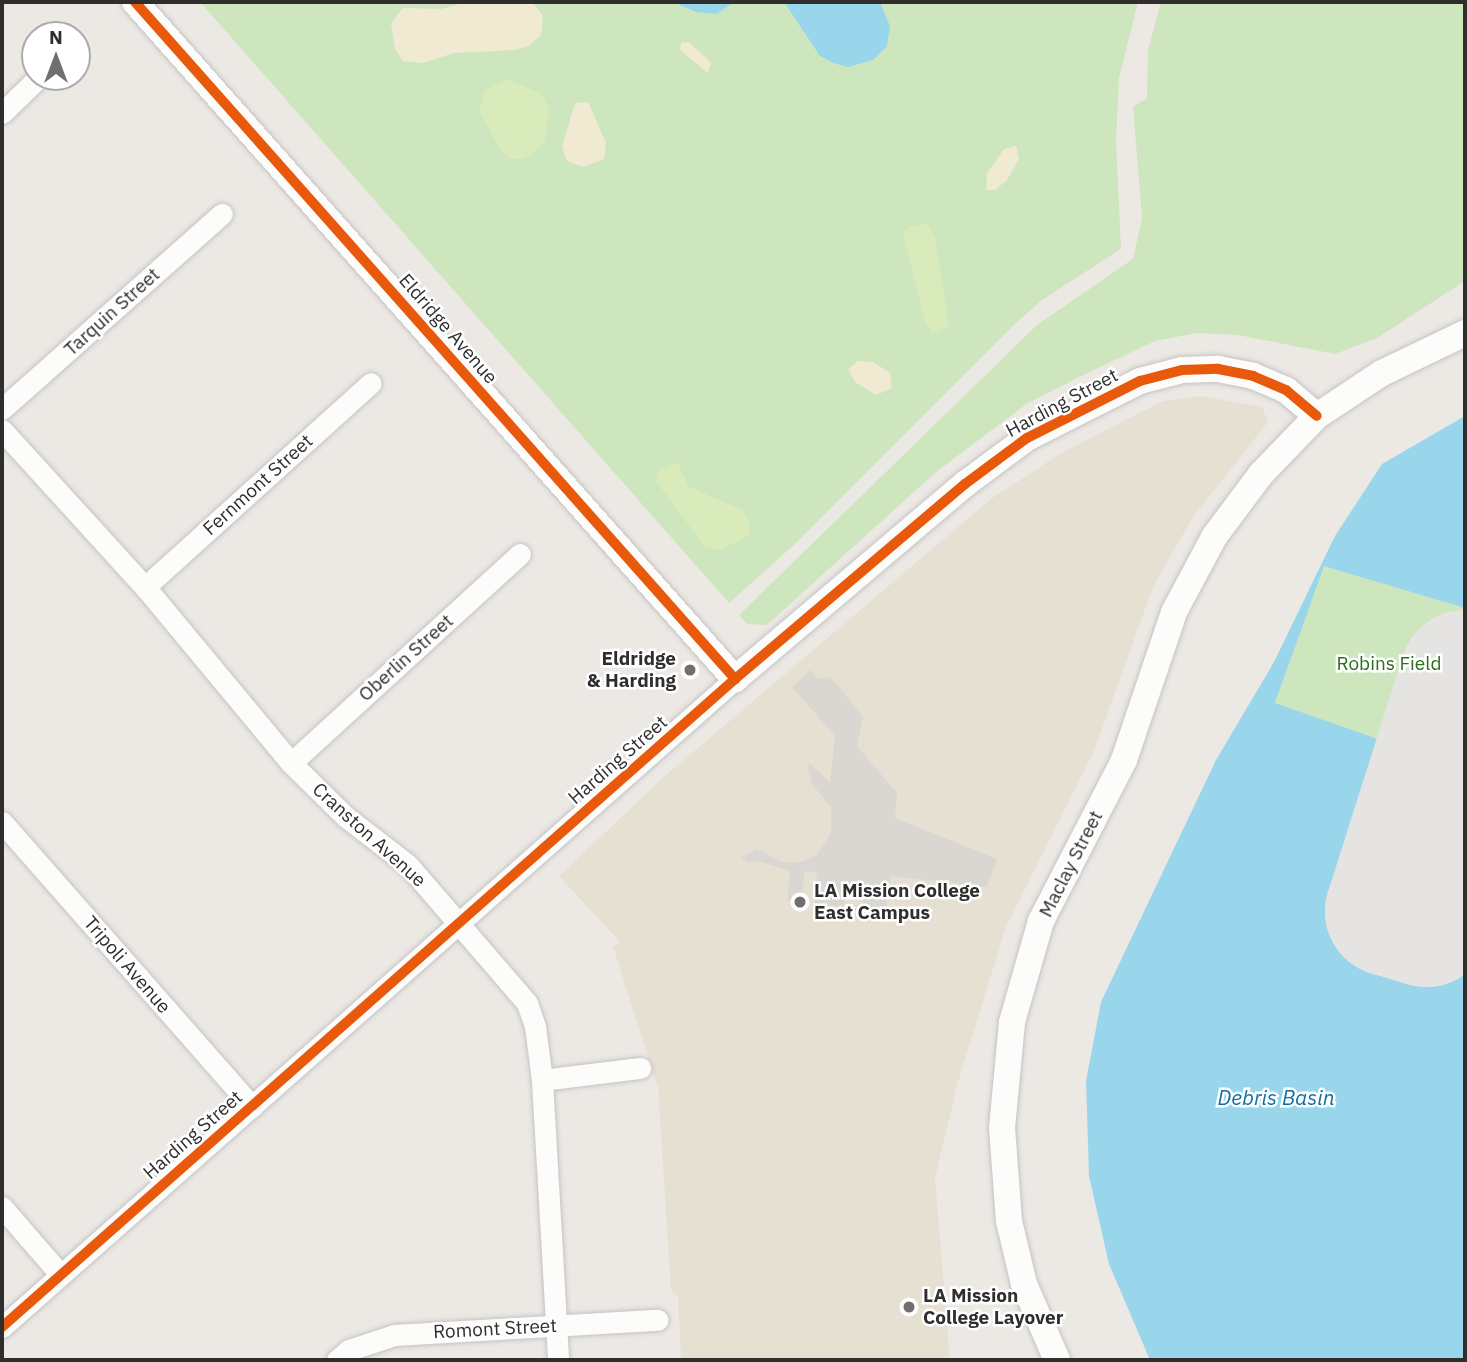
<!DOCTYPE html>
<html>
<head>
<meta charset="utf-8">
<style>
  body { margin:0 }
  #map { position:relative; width:1467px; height:1362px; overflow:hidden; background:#ece8e4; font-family:"IBM Plex Sans",sans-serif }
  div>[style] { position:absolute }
  .education>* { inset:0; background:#e6e0d3 }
  .green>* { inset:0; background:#cee6be }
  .sand>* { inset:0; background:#f0ead3 }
  .pitch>* { inset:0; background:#d9eabb }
  .plaza>* { inset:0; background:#dad6d2 }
  .water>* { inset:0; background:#99d6ec }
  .runway>* { height:130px; margin:-65px; padding:0 65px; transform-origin:65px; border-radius:65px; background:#e6e4e2 }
  .roads { filter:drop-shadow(0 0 2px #c5c4c5) drop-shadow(0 0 2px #c5c4c5) }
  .minor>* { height:21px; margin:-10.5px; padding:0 10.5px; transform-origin:10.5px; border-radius:10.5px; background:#fcfcfb }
  .tertiary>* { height:26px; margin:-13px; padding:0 13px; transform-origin:13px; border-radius:13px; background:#fcfcfb }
  .cycleway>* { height:10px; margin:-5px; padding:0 5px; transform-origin:5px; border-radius:5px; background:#e8590c }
  .dots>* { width:19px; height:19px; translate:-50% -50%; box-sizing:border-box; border:4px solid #fff; border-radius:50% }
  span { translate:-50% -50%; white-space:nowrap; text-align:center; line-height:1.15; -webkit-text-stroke:5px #fff; paint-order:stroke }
  .street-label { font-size:19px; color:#2e2e2e }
  .poi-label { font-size:19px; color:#2e2e2e; font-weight:700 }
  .right { translate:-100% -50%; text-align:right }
  .left { translate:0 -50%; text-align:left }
  .park-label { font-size:19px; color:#2c6e1b }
  .water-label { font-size:21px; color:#0d6fa3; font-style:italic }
  .frame { position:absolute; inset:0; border:4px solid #2e2e2e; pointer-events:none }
  .north { position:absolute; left:21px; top:21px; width:70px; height:70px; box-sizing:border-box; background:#fff; border:2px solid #ababab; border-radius:50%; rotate:0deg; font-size:19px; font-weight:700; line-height:28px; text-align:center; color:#2e2e2e }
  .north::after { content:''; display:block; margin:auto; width:24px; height:32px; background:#706f6e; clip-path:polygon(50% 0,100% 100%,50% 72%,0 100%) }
</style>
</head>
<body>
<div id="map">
  <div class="education">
    <div style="clip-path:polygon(1201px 396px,1262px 407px,1268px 422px,1193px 517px,1153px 587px,1094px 751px,1006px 927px,958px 1082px,935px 1178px,950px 1360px,681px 1360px,678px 1297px,671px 1290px,658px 1088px,613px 947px,620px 942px,559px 876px,666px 775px,992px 498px,1063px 452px,1163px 401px)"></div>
  </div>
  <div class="green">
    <div style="clip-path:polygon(200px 2px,1138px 2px,1119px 78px,1116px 141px,1121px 249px,1042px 300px,1016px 323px,796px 543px,729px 603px)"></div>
    <div style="clip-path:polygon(1161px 2px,1465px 2px,1465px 281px,1377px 338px,1335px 354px,1238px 335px,1197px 333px,1155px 341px,1077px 378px,1028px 403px,936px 472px,767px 625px,747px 624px,739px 615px,1037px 325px,1133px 259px,1142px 218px,1133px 106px,1147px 99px,1148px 50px)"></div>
    <div style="clip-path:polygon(1323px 565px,1465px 608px,1465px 875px,1444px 941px,1354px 909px,1275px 704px)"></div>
  </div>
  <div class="sand">
    <div style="clip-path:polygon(467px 2px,532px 2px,543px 16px,541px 35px,529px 46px,514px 50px,454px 53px,423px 63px,403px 61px,395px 49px,391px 23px,403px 8px,441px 9px)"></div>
    <div style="clip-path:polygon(688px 42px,711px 62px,708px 73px,680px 50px,681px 43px)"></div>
    <div style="clip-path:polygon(588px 102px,606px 143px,604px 159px,584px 167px,567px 161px,562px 147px,575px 103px)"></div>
    <div style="clip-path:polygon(1016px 146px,1019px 159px,1007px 180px,995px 190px,986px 190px,987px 173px,1004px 149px)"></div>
    <div style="clip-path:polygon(858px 361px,873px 362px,890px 373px,892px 388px,876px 395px,855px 382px,848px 369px)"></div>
  </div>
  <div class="pitch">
    <div style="clip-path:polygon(508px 79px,542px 95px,549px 108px,545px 140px,532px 154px,521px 159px,510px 159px,502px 152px,479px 111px,485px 90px)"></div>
    <div style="clip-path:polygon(927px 224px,935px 238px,949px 326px,933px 334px,925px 322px,903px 234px,908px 227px)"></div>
    <div style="clip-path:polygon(677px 462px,689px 487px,743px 510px,749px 521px,749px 535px,721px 550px,705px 547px,656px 481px,659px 471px)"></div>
  </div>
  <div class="plaza">
    <div style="clip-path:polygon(810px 670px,818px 679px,831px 677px,863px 717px,857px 746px,897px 793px,895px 818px,997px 859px,987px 887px,891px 876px,886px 907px,862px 909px,864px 890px,846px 888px,844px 907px,814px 904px,817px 872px,805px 871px,801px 902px,787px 900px,790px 871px,758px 861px,748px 863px,741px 857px,757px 849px,781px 862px,802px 862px,817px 855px,831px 833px,831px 808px,812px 784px,808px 768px,809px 762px,830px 783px,835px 736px,792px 687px)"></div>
  </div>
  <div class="water">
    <div style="clip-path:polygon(673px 2px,734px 2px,717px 14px,696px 12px)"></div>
    <div style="clip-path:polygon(784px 2px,880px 2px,890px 26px,887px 46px,873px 60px,848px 67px,833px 63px,820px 56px)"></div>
    <div style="clip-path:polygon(1465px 416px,1465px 608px,1324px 566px,1275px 703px,1409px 750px,1354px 909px,1443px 941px,1465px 875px,1465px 1360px,1150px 1360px,1109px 1264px,1089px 1176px,1086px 1081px,1101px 1002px,1216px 760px,1274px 662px,1335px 536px,1382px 464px)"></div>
  </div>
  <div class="runway">
    <div style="left:1465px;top:675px;width:248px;rotate:107.6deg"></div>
    <div style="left:1390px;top:911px;width:38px;rotate:17deg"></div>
    <div style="left:1426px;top:922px;width:129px;rotate:-72.4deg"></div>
  </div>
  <div class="roads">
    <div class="minor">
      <div style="left:2px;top:113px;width:52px;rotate:-44.2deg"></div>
      <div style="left:2px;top:409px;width:294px;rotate:-41.6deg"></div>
      <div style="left:2px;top:430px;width:212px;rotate:47.7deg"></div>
      <div style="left:145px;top:587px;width:229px;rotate:50.3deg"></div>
      <div style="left:291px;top:763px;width:77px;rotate:44.5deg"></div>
      <div style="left:346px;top:817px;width:78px;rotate:37.7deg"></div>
      <div style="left:408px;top:865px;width:182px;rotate:49.2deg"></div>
      <div style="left:527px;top:1003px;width:24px;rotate:71deg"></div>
      <div style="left:535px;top:1026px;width:54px;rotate:82.6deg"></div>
      <div style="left:542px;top:1080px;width:280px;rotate:86.7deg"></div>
      <div style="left:145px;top:587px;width:304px;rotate:-42.1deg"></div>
      <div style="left:291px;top:763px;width:310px;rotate:-42.4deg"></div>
      <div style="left:2px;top:822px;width:379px;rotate:48.7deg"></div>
      <div style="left:542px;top:1080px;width:99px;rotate:-7deg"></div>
      <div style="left:2px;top:1207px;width:89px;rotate:49.1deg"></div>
      <div style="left:2px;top:1327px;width:978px;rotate:-41.48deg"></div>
      <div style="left:337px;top:1360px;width:16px;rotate:-40deg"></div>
      <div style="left:349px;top:1350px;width:47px;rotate:-18.4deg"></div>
      <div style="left:394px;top:1335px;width:264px;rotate:-3.3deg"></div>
    </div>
    <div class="tertiary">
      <div style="left:135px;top:2px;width:905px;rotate:48.45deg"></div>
      <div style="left:735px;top:679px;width:302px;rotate:-40.3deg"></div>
      <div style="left:965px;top:484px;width:77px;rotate:-36.6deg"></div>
      <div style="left:1027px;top:438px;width:127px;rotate:-26.8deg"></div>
      <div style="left:1140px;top:381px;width:43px;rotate:-14.7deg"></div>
      <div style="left:1182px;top:370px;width:36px;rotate:-2deg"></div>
      <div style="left:1218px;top:369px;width:36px;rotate:11deg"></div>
      <div style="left:1253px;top:376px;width:36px;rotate:23deg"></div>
      <div style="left:1286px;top:390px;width:40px;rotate:40deg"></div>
      <div style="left:1057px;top:1360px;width:83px;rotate:-113.5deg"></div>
      <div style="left:1024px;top:1284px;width:65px;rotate:-103.4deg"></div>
      <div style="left:1009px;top:1221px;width:93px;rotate:-94.3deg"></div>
      <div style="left:1002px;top:1128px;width:106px;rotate:-84.6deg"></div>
      <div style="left:1012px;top:1022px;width:105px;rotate:-74deg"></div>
      <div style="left:1041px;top:921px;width:181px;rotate:-62.7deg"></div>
      <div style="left:1124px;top:760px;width:156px;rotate:-71.3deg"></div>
      <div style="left:1174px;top:612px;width:85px;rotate:-61.9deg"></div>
      <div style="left:1214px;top:537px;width:79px;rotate:-53.3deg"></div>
      <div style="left:1261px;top:474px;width:81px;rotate:-46deg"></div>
      <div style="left:1317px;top:416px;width:78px;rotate:-33.5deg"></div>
      <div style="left:1382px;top:373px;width:92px;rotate:-25.7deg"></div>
    </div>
  </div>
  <div class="cycleway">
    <div style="left:135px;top:2px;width:905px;rotate:48.45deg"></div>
    <div style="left:2px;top:1327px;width:978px;rotate:-41.48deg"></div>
    <div style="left:735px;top:679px;width:302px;rotate:-40.3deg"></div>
    <div style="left:965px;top:484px;width:77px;rotate:-36.6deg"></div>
    <div style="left:1027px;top:438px;width:127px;rotate:-26.8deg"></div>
    <div style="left:1140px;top:381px;width:43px;rotate:-14.7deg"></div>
    <div style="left:1182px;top:370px;width:36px;rotate:-2deg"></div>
    <div style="left:1218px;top:369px;width:36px;rotate:11deg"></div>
    <div style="left:1253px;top:376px;width:36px;rotate:23deg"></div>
    <div style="left:1286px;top:390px;width:40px;rotate:40deg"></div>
  </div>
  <div class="dots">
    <div style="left:690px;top:670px;background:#706f6e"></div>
    <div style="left:800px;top:902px;background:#706f6e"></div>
    <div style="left:909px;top:1307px;background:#706f6e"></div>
  </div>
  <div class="street-label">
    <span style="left:112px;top:312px;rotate:-42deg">Tarquin Street</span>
    <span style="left:448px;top:329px;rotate:49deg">Eldridge Avenue</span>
    <span style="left:1062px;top:403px;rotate:-28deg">Harding Street</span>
    <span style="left:258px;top:485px;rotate:-42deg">Fernmont Street</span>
    <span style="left:406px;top:658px;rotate:-42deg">Oberlin Street</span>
    <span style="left:618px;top:760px;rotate:-41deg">Harding Street</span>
    <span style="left:369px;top:835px;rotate:42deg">Cranston Avenue</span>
    <span style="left:1071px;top:864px;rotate:-63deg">Maclay Street</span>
    <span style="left:127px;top:965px;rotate:49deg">Tripoli Avenue</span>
    <span style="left:193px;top:1135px;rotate:-41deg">Harding Street</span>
    <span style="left:495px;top:1329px;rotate:-3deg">Romont Street</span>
  </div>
  <div class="poi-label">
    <span class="right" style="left:676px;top:670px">Eldridge<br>&amp; Harding</span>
    <span class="left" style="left:814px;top:902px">LA Mission College<br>East Campus</span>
    <span class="left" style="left:923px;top:1307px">LA Mission<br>College Layover</span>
  </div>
  <div class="park-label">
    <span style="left:1389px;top:664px">Robins Field</span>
  </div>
  <div class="water-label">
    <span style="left:1276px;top:1097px">Debris Basin</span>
  </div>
  <div class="frame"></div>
  <div class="north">N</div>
</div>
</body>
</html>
